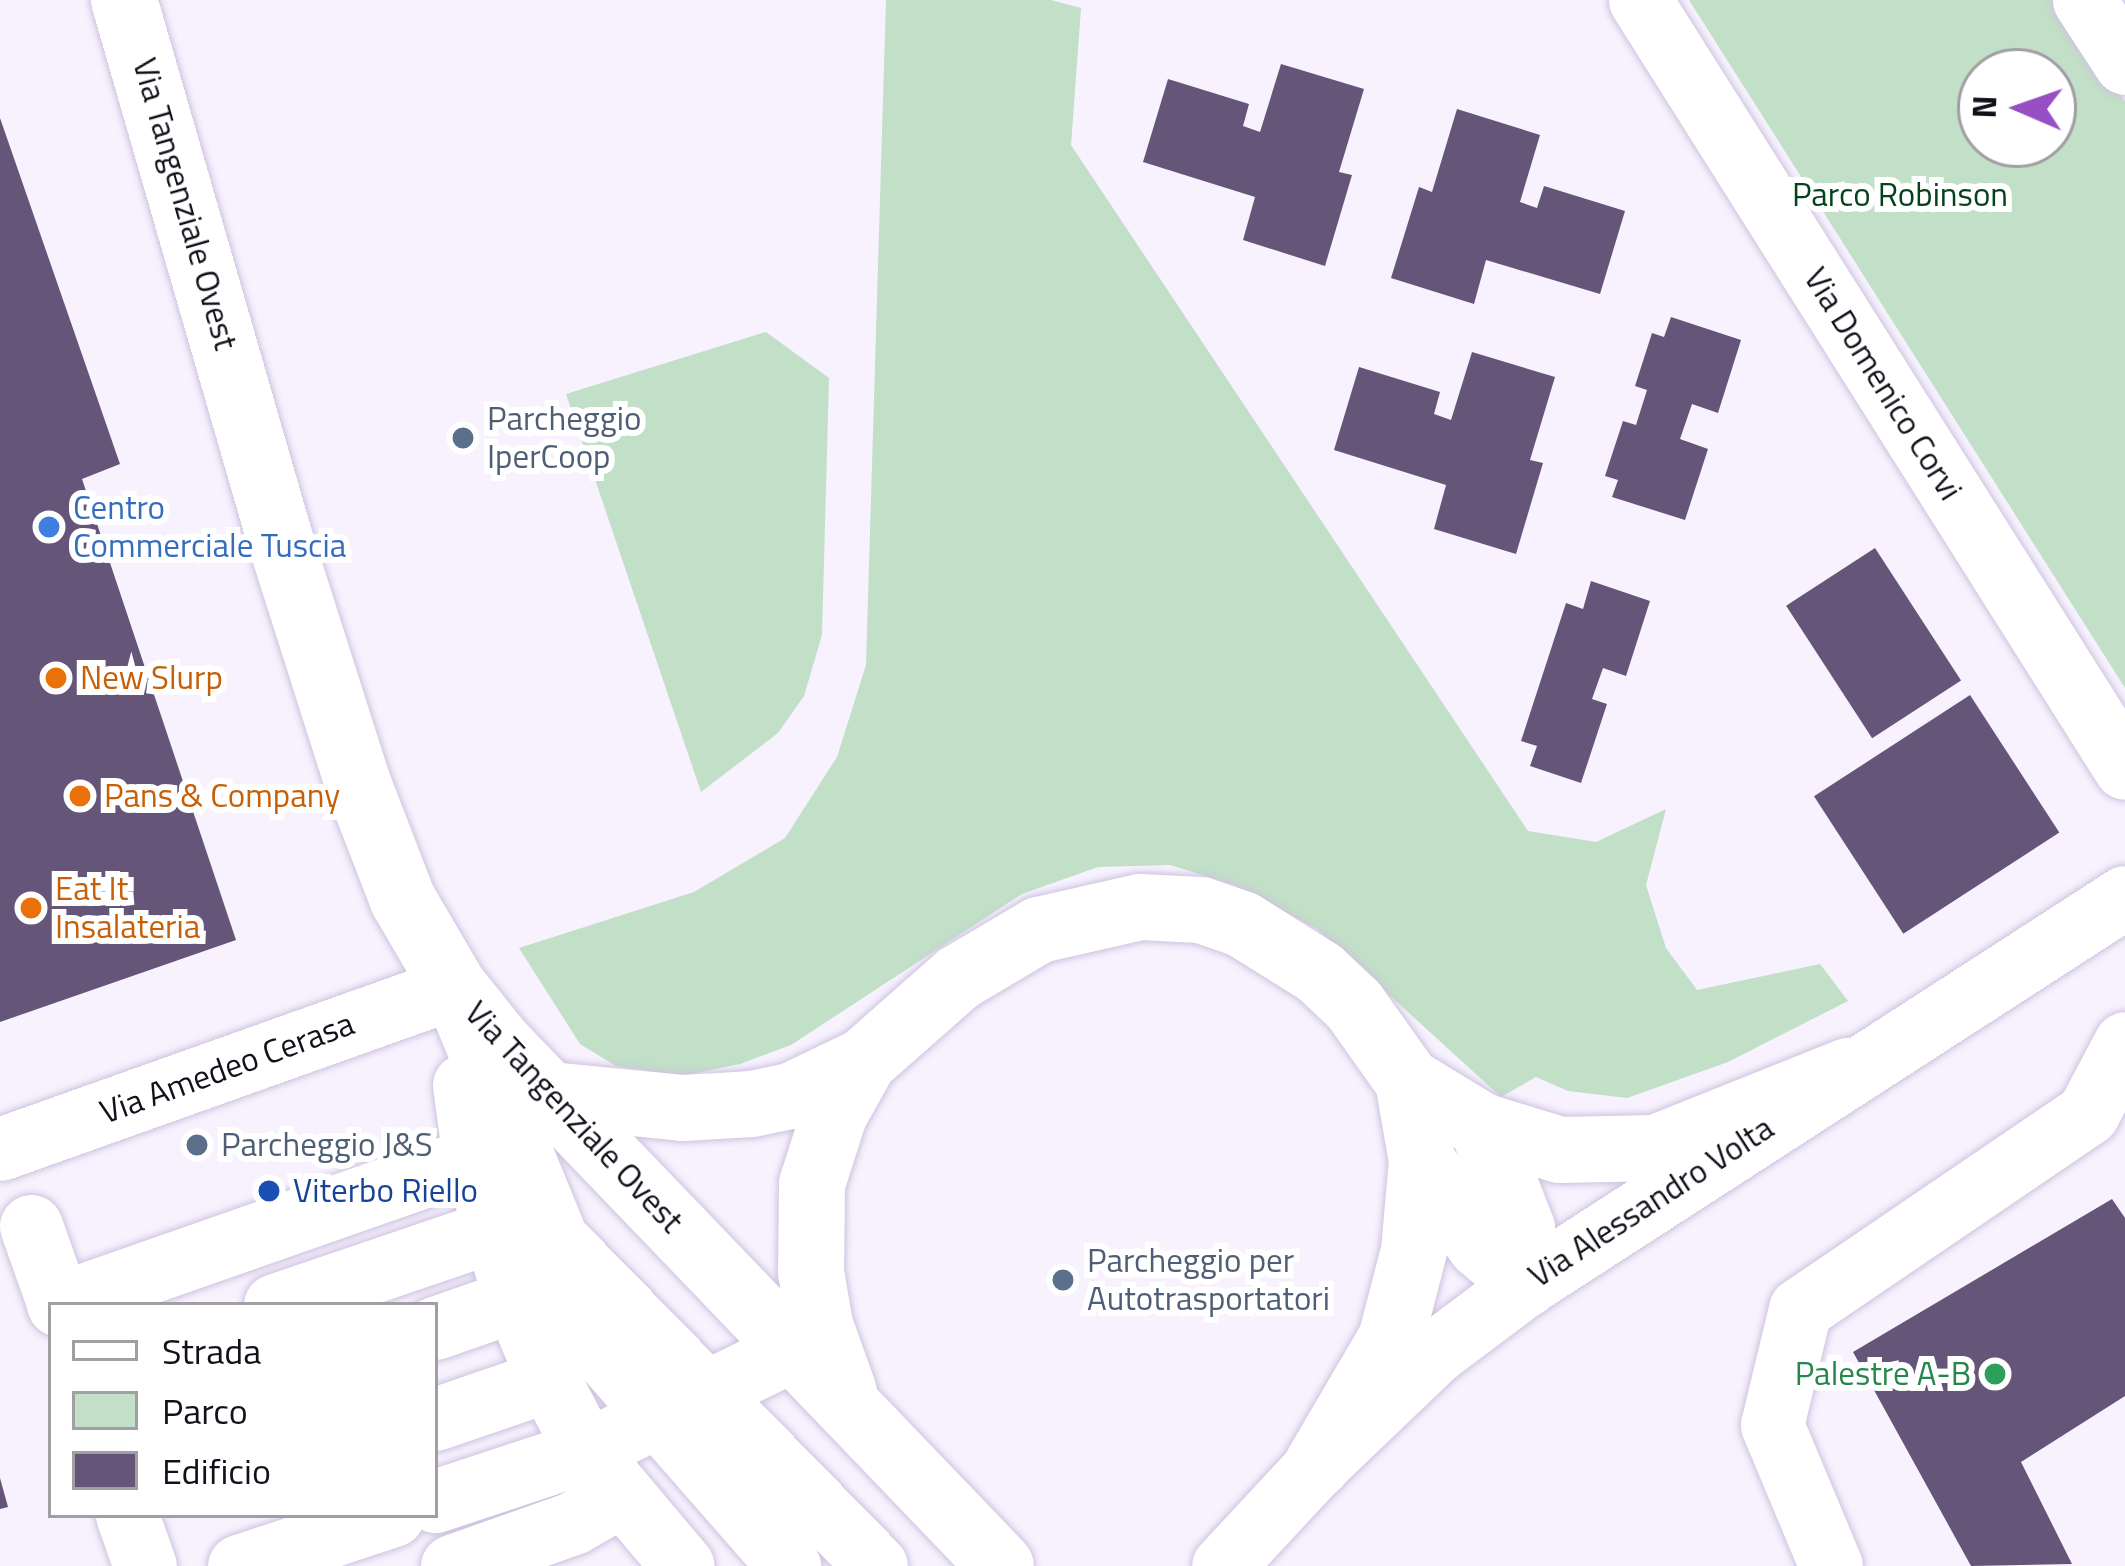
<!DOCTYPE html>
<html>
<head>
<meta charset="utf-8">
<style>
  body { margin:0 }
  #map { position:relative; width:2125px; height:1566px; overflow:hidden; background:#f7f2fe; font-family:"Titillium Web",sans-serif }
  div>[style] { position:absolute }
  .green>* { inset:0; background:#c2dfc7 }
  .building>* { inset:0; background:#645579; transform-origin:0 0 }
  .roads { filter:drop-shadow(0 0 3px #cfc3e0) drop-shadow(0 0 3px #cfc3e0) }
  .minor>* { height:63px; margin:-31.5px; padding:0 31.5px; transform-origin:31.5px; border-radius:31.5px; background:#fff }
  .major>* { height:66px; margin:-33px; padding:0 33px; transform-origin:33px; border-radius:33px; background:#fff }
  .dots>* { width:33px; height:33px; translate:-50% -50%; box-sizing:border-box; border:6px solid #fff; border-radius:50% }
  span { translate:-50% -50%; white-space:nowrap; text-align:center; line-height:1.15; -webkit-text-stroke:12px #fff; paint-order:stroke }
  .park-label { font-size:33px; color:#03421b }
  .street-label { font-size:33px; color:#14101a }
  .service-label { font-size:33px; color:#4e5e75 }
  .left { translate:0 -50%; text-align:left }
  .shop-label { font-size:33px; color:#366cbe }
  .food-label { font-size:33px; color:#c56008 }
  .transit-label { font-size:33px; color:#164399 }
  .leisure-label { font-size:33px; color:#27864d }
  .right { translate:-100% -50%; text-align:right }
  .legend { position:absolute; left:48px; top:1302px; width:390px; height:216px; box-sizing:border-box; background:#fff; border:3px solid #a19fa3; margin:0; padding:15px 21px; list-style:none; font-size:36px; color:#14101a }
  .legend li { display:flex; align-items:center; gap:24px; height:60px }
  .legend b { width:60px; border:3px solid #a19fa3 }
  .north { position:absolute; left:1957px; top:48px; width:120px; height:120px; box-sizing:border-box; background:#fff; border:3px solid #a19fa3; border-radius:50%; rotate:272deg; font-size:33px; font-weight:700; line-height:48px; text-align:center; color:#14101a }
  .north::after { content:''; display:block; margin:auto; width:42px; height:54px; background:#9750c4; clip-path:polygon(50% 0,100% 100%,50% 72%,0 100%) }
</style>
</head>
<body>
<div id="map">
  <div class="green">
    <div style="clip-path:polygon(886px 0,1051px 0,1081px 8px,1071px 145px,1528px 831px,1596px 842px,1666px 809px,1646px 885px,1666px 948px,1697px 990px,1820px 964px,1848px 1001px,1728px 1062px,1627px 1098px,1568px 1091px,1536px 1077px,1501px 1097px,1317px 929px,1234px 885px,1170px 865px,1098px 867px,1022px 894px,791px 1045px,740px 1064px,682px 1076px,616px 1066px,580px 1044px,519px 948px,694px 892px,785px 838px,837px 757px,866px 665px)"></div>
    <div style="clip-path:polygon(evenodd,1689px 0,2058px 0,2125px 101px,2125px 688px,1689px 0,1981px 72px,2053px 72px,2053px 144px,1981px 144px,1981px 72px)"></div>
    <div style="clip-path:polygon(766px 332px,829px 378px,822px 635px,804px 696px,778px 733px,701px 792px,566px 394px)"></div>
  </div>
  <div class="building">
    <div style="clip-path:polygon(1281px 64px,1364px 89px,1339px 172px,1352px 175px,1325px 266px,1243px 240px,1255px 197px,1143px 162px,1168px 79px,1249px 104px,1243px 126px,1260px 132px)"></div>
    <div style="clip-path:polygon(1457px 109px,1540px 135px,1520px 202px,1537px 208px,1544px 186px,1625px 211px,1600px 294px,1486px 260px,1474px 304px,1391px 278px,1419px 187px,1432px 192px)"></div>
    <div style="clip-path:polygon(0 118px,120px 464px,82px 479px,236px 940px,0 1022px)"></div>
    <div style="clip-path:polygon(1671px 317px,1741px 340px,1718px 413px,1692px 404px,1680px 439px,1708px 449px,1685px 520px,1612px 497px,1618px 480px,1605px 476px,1623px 421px,1636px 425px,1647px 390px,1635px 386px,1652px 333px,1664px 337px)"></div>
    <div style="clip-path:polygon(1472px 352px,1555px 377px,1530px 460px,1543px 463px,1516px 554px,1434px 529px,1446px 485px,1334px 450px,1359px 367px,1440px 392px,1434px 414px,1451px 420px)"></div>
    <div style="left:1875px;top:548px;width:158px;height:106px;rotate:57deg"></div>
    <div style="clip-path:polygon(1591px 581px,1650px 601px,1626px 676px,1603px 668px,1592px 699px,1607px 704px,1581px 783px,1530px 766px,1537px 746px,1521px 741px,1566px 603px,1583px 609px)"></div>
    <div style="left:1970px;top:695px;width:164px;height:186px;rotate:57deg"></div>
    <div style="clip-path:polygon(2112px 1199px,2125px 1218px,2125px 1396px,2021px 1462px,2072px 1564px,1971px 1566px,1853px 1352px)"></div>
    <div style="clip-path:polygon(0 1478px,8px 1507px,0 1509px)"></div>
  </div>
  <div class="roads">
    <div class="minor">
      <div style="left:1640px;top:0;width:908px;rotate:57.73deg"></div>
      <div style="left:2084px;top:0;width:75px;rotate:56.9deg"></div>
      <div style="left:461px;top:1006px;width:253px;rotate:67.7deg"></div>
      <div style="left:557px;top:1240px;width:456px;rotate:45.6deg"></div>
      <div style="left:464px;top:1085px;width:74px;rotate:82.2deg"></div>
      <div style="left:474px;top:1158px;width:148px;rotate:73.9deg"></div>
      <div style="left:515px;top:1300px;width:87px;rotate:67deg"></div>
      <div style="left:549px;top:1380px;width:80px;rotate:62.5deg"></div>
      <div style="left:586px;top:1451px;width:150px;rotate:49.9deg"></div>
      <div style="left:0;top:1149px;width:482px;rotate:-19.6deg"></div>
      <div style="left:31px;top:1226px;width:84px;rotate:70.5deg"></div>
      <div style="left:516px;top:1254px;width:415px;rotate:48.8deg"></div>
      <div style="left:58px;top:1304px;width:441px;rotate:-19.3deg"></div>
      <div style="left:275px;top:1305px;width:232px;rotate:-18.8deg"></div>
      <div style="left:435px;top:1328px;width:85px;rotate:-19.3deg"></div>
      <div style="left:435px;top:1419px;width:120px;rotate:-18.9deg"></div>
      <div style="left:435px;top:1501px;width:159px;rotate:-18.3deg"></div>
      <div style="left:586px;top:1451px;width:229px;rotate:-26.1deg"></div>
      <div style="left:127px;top:1515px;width:54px;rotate:70.6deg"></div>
      <div style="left:239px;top:1566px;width:162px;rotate:-18.3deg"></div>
      <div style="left:452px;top:1566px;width:128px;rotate:-19.6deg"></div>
      <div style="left:573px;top:1523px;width:54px;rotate:-29.9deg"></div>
      <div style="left:1223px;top:1566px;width:138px;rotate:-47.1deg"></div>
      <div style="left:1317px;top:1465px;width:162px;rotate:-43.7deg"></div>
      <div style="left:1434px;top:1353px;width:115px;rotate:-36.9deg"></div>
      <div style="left:1526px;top:1284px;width:713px;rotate:-32.87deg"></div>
      <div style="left:1831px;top:1566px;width:153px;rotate:-112.7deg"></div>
      <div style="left:1772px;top:1425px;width:119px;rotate:-76.4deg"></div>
      <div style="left:1800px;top:1309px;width:348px;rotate:-34.2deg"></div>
      <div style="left:2088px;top:1113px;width:79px;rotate:-62.1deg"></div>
    </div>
    <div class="major">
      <div style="left:124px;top:0;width:561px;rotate:73.86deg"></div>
      <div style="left:280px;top:539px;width:254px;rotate:72.3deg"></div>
      <div style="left:357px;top:781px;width:128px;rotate:68.9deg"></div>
      <div style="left:403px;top:900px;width:101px;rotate:59.6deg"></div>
      <div style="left:454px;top:987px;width:70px;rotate:51.3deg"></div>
      <div style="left:498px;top:1042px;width:726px;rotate:46.17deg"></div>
      <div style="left:1408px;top:1081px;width:87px;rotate:31.3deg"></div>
      <div style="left:1482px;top:1126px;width:82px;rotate:17.1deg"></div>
      <div style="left:1560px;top:1150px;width:96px;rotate:-1.2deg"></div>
      <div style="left:1656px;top:1148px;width:208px;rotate:-21.8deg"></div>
      <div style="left:551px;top:1095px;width:133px;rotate:5.6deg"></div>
      <div style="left:683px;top:1108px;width:69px;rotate:-3.3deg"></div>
      <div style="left:752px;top:1104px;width:40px;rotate:-12deg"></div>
      <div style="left:791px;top:1096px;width:81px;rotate:-25.6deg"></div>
      <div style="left:864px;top:1061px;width:125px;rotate:-41.4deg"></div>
      <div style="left:958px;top:978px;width:94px;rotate:-30.7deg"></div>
      <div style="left:1039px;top:930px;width:104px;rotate:-12.8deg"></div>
      <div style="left:1140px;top:907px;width:61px;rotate:2.8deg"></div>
      <div style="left:1201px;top:910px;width:43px;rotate:18.9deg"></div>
      <div style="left:1242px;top:924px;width:92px;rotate:32.1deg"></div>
      <div style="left:1320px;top:973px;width:47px;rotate:43.3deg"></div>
      <div style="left:1354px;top:1005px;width:93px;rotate:54.6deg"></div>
      <div style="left:1408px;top:1081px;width:81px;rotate:80.1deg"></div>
      <div style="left:1422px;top:1161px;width:90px;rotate:95.1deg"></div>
      <div style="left:1414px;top:1251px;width:91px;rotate:104.6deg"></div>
      <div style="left:1391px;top:1339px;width:146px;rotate:120.4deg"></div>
      <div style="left:1482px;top:1126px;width:110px;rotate:68.6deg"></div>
      <div style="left:1522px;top:1228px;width:56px;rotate:85.9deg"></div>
      <div style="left:1422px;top:1161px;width:102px;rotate:55.4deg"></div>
      <div style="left:1480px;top:1245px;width:60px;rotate:40.3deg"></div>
      <div style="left:844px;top:1392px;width:71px;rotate:-109.7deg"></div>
      <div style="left:820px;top:1325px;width:54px;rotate:-99.6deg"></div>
      <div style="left:811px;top:1272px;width:88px;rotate:-89.3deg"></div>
      <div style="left:812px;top:1184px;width:72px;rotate:-72.3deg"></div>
      <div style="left:834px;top:1115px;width:62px;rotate:-60.9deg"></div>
    </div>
  </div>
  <div class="dots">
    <div style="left:463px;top:438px;background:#5c6f8a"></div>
    <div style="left:49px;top:527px;background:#3f7fe0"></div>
    <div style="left:56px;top:678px;background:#e8710a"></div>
    <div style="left:80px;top:796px;background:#e8710a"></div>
    <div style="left:31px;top:908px;background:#e8710a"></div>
    <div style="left:197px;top:1145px;background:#5c6f8a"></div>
    <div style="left:269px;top:1191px;background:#1a4fb4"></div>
    <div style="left:1063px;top:1280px;background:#5c6f8a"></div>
    <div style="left:1995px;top:1374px;background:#2e9e5b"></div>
  </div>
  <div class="park-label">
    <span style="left:1900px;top:195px">Parco Robinson</span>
  </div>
  <div class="street-label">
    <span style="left:185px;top:204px;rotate:74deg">Via Tangenziale Ovest</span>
    <span style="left:1883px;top:384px;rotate:58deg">Via Domenico Corvi</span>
    <span style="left:227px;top:1068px;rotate:-20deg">Via Amedeo Cerasa</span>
    <span style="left:574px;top:1117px;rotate:47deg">Via Tangenziale Ovest</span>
    <span style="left:1651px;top:1202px;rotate:-33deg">Via Alessandro Volta</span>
  </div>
  <div class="service-label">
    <span class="left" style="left:487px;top:438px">Parcheggio<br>IperCoop</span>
    <span class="left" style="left:221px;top:1145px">Parcheggio J&amp;S</span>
    <span class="left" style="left:1087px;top:1280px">Parcheggio per<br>Autotrasportatori</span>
  </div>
  <div class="shop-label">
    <span class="left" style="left:73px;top:527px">Centro<br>Commerciale Tuscia</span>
  </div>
  <div class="food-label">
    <span class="left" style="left:80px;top:678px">New Slurp</span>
    <span class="left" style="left:104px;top:796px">Pans &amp; Company</span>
    <span class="left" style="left:55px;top:908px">Eat It<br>Insalateria</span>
  </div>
  <div class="transit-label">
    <span class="left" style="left:293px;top:1191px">Viterbo Riello</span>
  </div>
  <div class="leisure-label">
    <span class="right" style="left:1971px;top:1374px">Palestre A-B</span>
  </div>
  <ul class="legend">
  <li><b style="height:15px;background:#fff"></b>Strada</li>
  <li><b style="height:33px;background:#c2dfc7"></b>Parco</li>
  <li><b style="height:33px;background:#645579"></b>Edificio</li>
  </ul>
  <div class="north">N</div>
</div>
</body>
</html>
